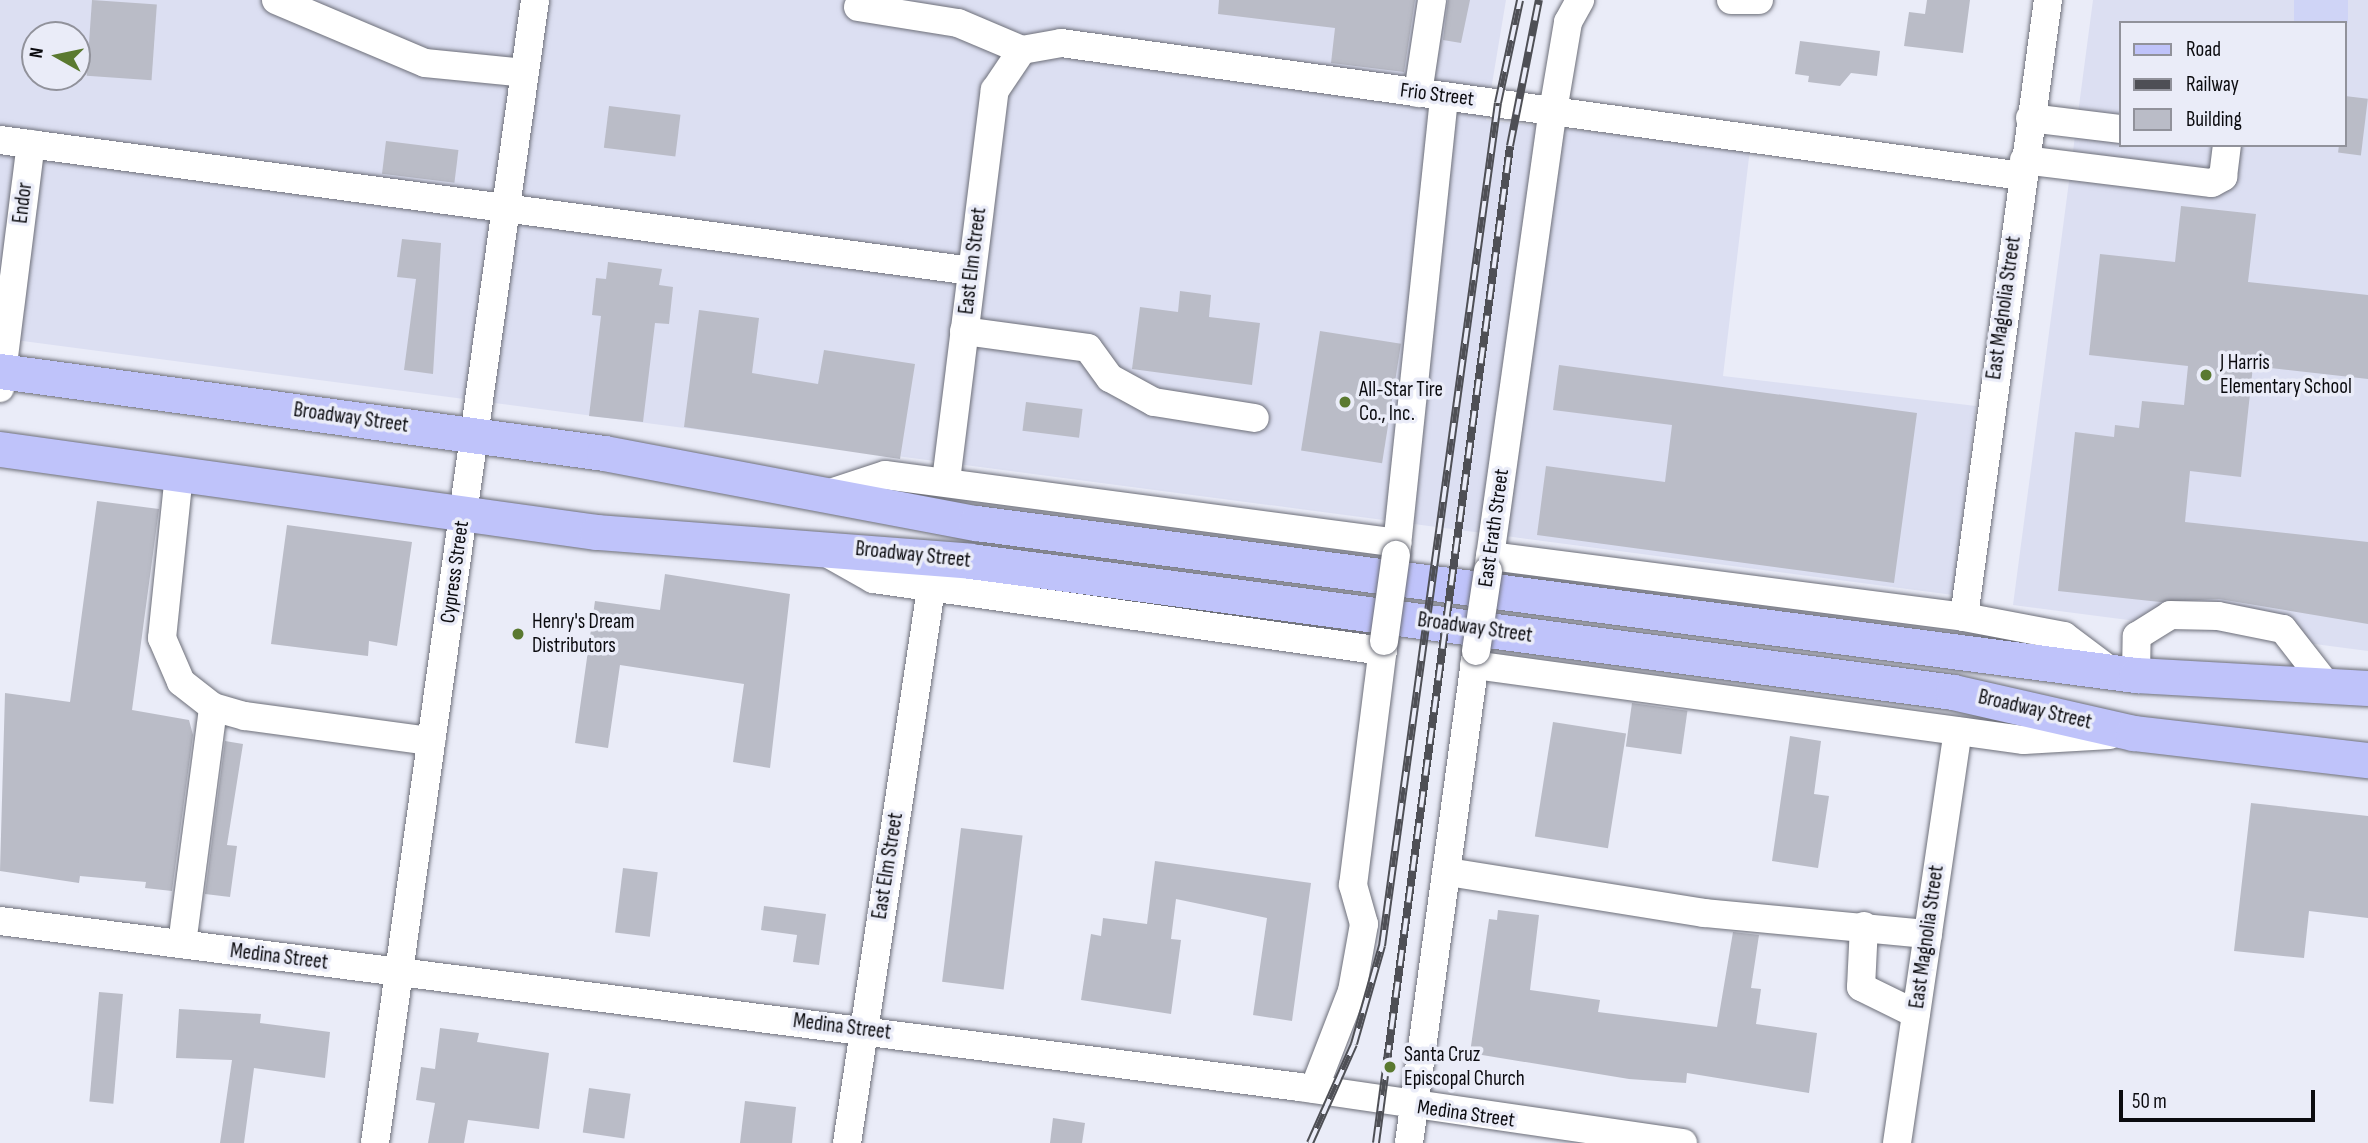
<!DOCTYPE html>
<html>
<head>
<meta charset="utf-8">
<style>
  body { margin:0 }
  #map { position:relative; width:2368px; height:1143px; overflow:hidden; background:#eaecf8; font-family:"Sofia Sans Condensed",sans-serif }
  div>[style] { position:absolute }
  .built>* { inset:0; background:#dcdff2 }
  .green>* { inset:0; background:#cfd4f6; transform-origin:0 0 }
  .building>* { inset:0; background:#babcc7; transform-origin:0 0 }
  .roads { filter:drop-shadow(0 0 2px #6d6f79) drop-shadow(0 0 2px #6d6f79) }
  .minor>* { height:28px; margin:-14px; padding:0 14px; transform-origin:14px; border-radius:14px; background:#fff }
  .major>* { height:35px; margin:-17.5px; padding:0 17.5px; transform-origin:17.5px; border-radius:17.5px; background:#bfc3fa }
  .rail>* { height:8px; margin-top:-4px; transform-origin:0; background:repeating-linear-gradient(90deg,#eaecf8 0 16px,#4e4f55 0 32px); box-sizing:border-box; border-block:2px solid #4e4f55 }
  .bridges { filter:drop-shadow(0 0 2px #6d6f79) drop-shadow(0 0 2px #6d6f79) }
  .minor-bridge>* { height:28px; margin:-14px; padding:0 14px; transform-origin:14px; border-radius:14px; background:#fff }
  .dots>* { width:19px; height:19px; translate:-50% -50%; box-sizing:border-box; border:4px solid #eaecf8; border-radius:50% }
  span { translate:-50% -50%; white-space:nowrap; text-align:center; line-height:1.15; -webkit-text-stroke:7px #eaecf8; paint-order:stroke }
  .street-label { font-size:21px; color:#0b0b0f }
  .poi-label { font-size:21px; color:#0b0b0f }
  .left { translate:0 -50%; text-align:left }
  .legend { position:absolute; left:2119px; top:21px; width:228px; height:126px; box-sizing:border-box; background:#eaecf8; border:2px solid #91929b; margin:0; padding:9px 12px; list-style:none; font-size:21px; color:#0b0b0f }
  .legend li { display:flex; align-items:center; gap:14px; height:35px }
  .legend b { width:35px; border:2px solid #91929b }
  .north { position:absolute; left:21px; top:21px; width:70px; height:70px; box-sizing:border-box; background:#eaecf8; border:2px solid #91929b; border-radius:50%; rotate:279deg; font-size:19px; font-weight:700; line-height:28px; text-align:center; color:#0b0b0f }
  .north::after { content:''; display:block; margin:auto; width:24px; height:32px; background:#5a7930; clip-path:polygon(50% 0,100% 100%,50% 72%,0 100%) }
  .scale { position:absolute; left:2119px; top:1090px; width:196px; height:32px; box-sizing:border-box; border:4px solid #0b0b0f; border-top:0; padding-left:9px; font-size:21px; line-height:24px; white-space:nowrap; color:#0b0b0f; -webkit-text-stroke:5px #eaecf8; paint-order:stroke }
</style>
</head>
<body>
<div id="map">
  <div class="built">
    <div style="clip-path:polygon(evenodd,0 0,1506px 0,1486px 120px,1750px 149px,1723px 376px,1976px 406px,1953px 595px,0 338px,0 0,35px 35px,77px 35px,77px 77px,35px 77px,35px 35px)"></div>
    <div style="clip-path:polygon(evenodd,2093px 0,2368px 0,2368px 651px,2013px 605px,2093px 0,2121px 23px,2345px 23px,2345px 145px,2121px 145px,2121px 23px)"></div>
  </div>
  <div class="green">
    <div style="left:2294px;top:0;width:54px;height:23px"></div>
  </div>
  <div class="building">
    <div style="left:92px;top:0;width:65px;height:76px;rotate:4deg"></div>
    <div style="clip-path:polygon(1219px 0,1415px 0,1404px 72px,1331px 63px,1335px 28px,1218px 14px)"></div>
    <div style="clip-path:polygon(1448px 0,1470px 0,1461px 43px,1443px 40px)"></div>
    <div style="clip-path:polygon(1927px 0,1970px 0,1963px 53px,1904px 46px,1909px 12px,1925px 14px)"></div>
    <div style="clip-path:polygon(1800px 41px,1880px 51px,1877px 76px,1851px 73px,1840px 86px,1808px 82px,1809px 76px,1795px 74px)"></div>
    <div style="left:2345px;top:96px;width:23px;height:57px;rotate:7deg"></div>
    <div style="left:609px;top:106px;width:72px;height:42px;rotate:7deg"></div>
    <div style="left:386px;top:141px;width:73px;height:33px;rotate:7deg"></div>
    <div style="clip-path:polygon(2181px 206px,2256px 214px,2248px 282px,2368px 295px,2368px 379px,2253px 366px,2241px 477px,2190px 471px,2185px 522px,2368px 542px,2368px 624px,2219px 599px,2160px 602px,2058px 591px,2075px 432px,2114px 437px,2115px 425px,2139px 428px,2142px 401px,2184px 405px,2188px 366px,2089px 355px,2100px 254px,2175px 262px)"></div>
    <div style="clip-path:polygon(402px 239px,441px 243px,433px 374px,404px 370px,416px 279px,397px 277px)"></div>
    <div style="clip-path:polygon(608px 262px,662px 269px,659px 285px,673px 287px,669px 324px,655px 323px,643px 422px,589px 416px,601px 316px,592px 315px,596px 278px,606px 279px)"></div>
    <div style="clip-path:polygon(1180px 291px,1211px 295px,1209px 317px,1260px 323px,1252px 385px,1132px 369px,1140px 307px,1178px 312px)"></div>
    <div style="clip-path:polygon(699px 310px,759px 318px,752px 373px,818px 384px,824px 350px,915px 364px,900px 459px,684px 427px)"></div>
    <div style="left:1320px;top:331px;width:82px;height:121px;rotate:9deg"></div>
    <div style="clip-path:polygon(1559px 365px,1917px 413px,1894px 583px,1537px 535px,1546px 466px,1665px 482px,1672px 425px,1553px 410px)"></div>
    <div style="left:1026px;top:402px;width:57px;height:29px;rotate:7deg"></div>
    <div style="clip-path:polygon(97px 501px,159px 509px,132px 710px,189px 720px,193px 735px,172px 891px,145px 888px,146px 882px,80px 876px,79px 883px,0 871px,5px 693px,70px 702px)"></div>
    <div style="clip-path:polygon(287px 525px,412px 542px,397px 646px,369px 641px,368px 656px,271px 644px)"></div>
    <div style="clip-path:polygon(665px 574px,790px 594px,770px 768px,733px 762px,744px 684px,620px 665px,608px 748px,575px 743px,595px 601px,660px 610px)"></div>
    <div style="left:1632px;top:703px;width:56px;height:44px;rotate:8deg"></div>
    <div style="left:1553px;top:722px;width:74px;height:116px;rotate:9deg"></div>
    <div style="clip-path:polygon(1790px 736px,1821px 741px,1814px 794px,1829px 796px,1818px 868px,1772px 861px)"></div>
    <div style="clip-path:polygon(225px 741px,243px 744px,227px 845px,237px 846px,230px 897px,205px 894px)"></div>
    <div style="clip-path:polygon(2251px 803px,2368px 816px,2368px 918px,2309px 911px,2304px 958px,2234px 951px)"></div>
    <div style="left:961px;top:828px;width:62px;height:155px;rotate:7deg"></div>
    <div style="clip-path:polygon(1155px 861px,1311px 883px,1292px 1021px,1253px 1015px,1267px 918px,1176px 899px,1171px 939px,1181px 940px,1171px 1014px,1081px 1000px,1091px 934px,1101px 936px,1103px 918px,1147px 924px)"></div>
    <div style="left:623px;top:868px;width:35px;height:65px;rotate:7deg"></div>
    <div style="clip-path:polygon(764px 906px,826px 914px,819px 965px,793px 962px,797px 935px,761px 930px)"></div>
    <div style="clip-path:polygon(1498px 910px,1539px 915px,1530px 990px,1600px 1000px,1598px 1012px,1717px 1027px,1733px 932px,1759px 935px,1751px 988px,1761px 989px,1756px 1024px,1817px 1033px,1809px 1093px,1687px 1073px,1686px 1083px,1629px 1079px,1470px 1053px,1489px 919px,1497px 920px)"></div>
    <div style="left:99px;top:992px;width:24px;height:110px;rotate:5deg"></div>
    <div style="clip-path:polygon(179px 1009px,261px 1014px,260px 1023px,330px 1032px,325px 1078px,254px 1068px,244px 1143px,220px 1143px,232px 1060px,176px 1058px)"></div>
    <div style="clip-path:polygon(440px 1028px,479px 1033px,477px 1042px,549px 1053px,539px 1129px,468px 1120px,464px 1143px,428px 1143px,435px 1103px,416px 1100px,421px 1067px,435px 1069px)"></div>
    <div style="left:589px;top:1088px;width:42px;height:45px;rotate:8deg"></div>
    <div style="clip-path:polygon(745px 1101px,796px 1107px,792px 1143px,740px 1143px)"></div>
    <div style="clip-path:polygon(1053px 1118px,1085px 1123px,1082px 1143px,1050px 1143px)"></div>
  </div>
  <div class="roads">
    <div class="minor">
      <div style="left:276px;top:0;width:162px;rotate:22.9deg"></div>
      <div style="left:425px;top:63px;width:100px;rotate:5.7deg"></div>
      <div style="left:1731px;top:0;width:28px"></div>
      <div style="left:858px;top:7px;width:101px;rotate:9.1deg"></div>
      <div style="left:958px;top:23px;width:69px;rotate:22.9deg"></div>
      <div style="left:1022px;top:50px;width:40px;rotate:-10deg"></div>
      <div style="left:1061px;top:43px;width:970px;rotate:7.88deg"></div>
      <div style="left:1418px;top:93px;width:94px;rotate:-81.4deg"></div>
      <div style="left:2030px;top:118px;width:92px;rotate:6.9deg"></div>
      <div style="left:0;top:140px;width:980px;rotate:7.68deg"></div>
      <div style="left:2024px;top:160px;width:189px;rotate:7deg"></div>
      <div style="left:2212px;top:183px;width:13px;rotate:-29deg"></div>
      <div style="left:2223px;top:177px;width:32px;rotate:-83deg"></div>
      <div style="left:964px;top:331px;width:125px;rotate:7.8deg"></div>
      <div style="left:1088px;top:348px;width:37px;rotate:54deg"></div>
      <div style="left:1110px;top:378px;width:50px;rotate:28.6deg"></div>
      <div style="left:1154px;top:402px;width:102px;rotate:9deg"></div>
      <div style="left:0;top:388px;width:246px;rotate:-82.8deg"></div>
      <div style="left:179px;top:474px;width:165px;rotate:95.9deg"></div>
      <div style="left:162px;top:638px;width:48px;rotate:66.6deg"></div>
      <div style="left:181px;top:682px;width:41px;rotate:38deg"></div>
      <div style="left:213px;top:707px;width:33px;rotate:16deg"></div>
      <div style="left:245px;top:716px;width:188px;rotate:7.7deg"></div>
      <div style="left:946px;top:481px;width:394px;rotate:-82.9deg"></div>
      <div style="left:995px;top:90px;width:48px;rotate:-56deg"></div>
      <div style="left:824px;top:495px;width:64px;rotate:-18.2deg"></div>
      <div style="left:885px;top:475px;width:517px;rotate:7.55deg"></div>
      <div style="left:825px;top:552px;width:55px;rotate:29.4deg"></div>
      <div style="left:873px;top:579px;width:515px;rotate:8.04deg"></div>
      <div style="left:1396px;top:555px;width:461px;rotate:-84deg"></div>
      <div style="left:1490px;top:556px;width:478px;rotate:7.3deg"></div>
      <div style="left:1964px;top:617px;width:102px;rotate:10.8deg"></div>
      <div style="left:2064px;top:636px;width:60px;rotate:36.9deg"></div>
      <div style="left:1488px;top:571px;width:465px;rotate:-82deg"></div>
      <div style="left:1553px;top:111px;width:90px;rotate:-80.4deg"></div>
      <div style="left:1568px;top:22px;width:25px;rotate:-61deg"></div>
      <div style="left:1964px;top:617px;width:623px;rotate:-82.25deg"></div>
      <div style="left:1474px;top:665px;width:555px;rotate:7.77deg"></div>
      <div style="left:2024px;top:740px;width:86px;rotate:-3.3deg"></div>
      <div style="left:2136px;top:675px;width:39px;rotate:-89deg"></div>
      <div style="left:2137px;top:636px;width:39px;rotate:-32deg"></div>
      <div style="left:2170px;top:615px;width:48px;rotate:1.2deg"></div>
      <div style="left:2218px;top:616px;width:66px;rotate:11.3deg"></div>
      <div style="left:2283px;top:629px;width:68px;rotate:52.1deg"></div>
      <div style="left:1448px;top:872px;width:259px;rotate:9.1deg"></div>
      <div style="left:1704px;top:913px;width:225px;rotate:5.4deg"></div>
      <div style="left:0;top:921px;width:1310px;rotate:7.28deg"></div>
      <div style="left:1299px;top:1087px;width:388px;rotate:8.3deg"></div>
      <div style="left:1864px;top:926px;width:61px;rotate:92.8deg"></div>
      <div style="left:1861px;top:987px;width:61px;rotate:26.1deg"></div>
      <div style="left:182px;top:944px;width:239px;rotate:-82.5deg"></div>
      <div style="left:1314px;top:1089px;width:105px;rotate:-68.8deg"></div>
      <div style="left:1352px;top:991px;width:68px;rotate:-79.8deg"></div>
      <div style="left:1364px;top:924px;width:41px;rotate:-105.8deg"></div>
      <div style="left:1353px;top:885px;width:246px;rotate:-82.8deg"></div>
      <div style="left:375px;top:1143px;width:1154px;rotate:-82.03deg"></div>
      <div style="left:847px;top:1143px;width:560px;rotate:-81.38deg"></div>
      <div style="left:1409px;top:1143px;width:497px;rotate:-82.2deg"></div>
      <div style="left:1897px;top:1143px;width:416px;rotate:-81.6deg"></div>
    </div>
    <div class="major">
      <div style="left:0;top:371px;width:610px;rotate:7.73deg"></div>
      <div style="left:604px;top:453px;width:379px;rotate:10.7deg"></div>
      <div style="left:976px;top:523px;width:1170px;rotate:7.47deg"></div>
      <div style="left:2136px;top:675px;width:232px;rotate:3.2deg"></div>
      <div style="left:0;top:449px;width:603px;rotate:7.92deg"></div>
      <div style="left:597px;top:532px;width:374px;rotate:4.4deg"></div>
      <div style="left:970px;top:561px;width:992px;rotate:7.59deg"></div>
      <div style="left:1953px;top:692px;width:185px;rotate:12.8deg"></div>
      <div style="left:2133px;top:733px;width:237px;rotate:6.6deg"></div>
    </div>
  </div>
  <div class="rail">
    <div style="left:1387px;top:1061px;width:923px;rotate:-82.34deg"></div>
    <div style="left:1510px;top:146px;width:149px;rotate:-78.8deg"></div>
    <div style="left:1310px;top:1143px;width:108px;rotate:-66deg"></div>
    <div style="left:1354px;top:1044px;width:102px;rotate:-74.1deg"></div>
    <div style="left:1382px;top:946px;width:851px;rotate:-82.17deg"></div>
    <div style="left:1498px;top:103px;width:105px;rotate:-77.9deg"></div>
    <div style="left:1376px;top:1143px;width:91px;rotate:-82.4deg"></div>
  </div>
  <div class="bridges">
    <div class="minor-bridge">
      <div style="left:1384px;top:641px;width:87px;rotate:-82.1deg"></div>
      <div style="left:1476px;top:651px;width:81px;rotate:-81.5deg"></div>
    </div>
  </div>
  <div class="dots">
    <div style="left:2206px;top:375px;background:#5a7930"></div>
    <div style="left:1345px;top:402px;background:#5a7930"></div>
    <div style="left:518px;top:634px;background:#5a7930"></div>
    <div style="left:1390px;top:1067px;background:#5a7930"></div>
  </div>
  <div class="street-label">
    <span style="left:1437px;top:95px;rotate:7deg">Frio Street</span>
    <span style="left:23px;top:203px;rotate:-83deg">Endor</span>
    <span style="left:973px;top:261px;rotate:-83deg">East Elm Street</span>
    <span style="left:2004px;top:308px;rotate:-82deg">East Magnolia Street</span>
    <span style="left:351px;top:418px;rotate:8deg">Broadway Street</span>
    <span style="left:1494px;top:528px;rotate:-82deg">East Erath Street</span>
    <span style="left:913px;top:555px;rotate:6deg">Broadway Street</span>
    <span style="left:455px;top:572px;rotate:-82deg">Cypress Street</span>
    <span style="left:1475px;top:628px;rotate:8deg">Broadway Street</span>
    <span style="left:2035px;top:710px;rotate:13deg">Broadway Street</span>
    <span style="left:888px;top:866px;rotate:-81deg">East Elm Street</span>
    <span style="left:1927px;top:937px;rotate:-82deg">East Magnolia Street</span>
    <span style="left:279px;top:957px;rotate:7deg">Medina Street</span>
    <span style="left:842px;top:1027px;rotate:7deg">Medina Street</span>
    <span style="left:1466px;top:1114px;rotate:8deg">Medina Street</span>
  </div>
  <div class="poi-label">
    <span class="left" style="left:2220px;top:375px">J Harris<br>Elementary School</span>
    <span class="left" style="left:1359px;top:402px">All-Star Tire<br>Co., Inc.</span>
    <span class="left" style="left:532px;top:634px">Henry's Dream<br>Distributors</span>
    <span class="left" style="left:1404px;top:1067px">Santa Cruz<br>Episcopal Church</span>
  </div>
  <ul class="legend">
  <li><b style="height:9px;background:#bfc3fa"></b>Road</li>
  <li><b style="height:9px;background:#4e4f55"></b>Railway</li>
  <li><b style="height:19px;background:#babcc7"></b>Building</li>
  </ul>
  <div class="north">N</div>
  <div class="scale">50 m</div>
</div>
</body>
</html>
